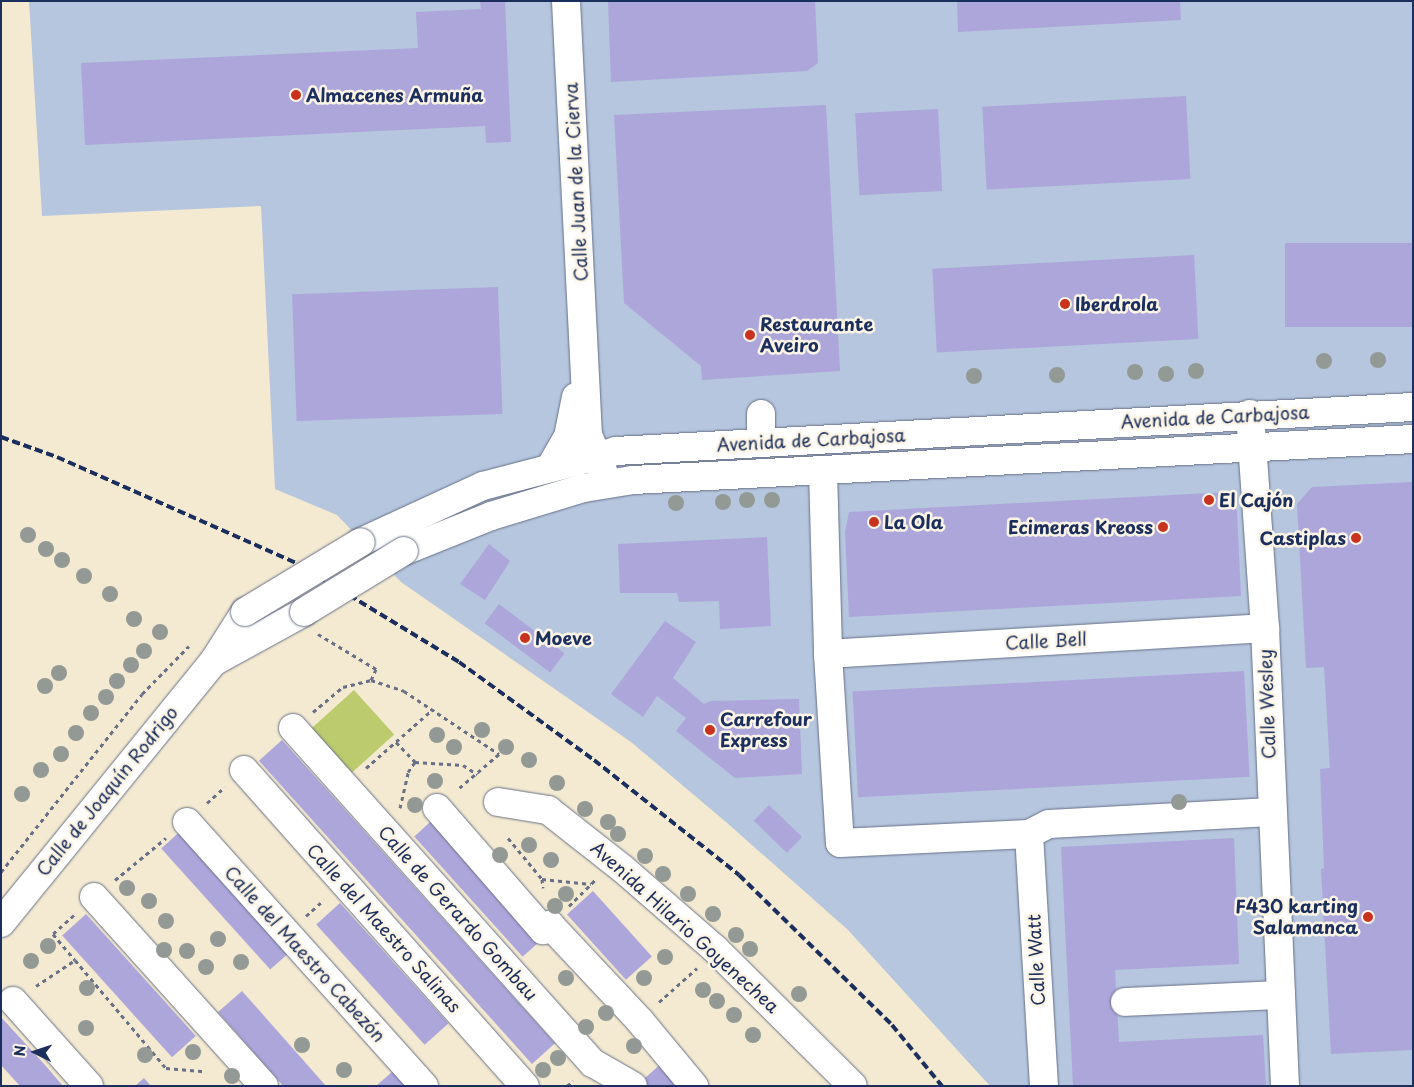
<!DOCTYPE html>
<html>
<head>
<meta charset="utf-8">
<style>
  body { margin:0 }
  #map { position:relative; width:1414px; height:1087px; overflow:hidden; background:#f4ead1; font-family:"Playpen Sans",sans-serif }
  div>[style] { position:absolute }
  .industrial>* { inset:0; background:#b5c6de }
  .green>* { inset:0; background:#bccb6d; transform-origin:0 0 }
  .building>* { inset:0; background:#ada6db; transform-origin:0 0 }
  .path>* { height:3px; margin-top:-1.5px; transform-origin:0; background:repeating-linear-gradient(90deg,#677086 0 4px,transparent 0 8px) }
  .roads { filter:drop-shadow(0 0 1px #677086) drop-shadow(0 0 1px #677086) }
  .minor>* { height:28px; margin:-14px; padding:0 14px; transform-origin:14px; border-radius:14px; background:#fff }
  .major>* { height:28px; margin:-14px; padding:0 14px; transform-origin:14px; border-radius:14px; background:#fff }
  .rail>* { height:4px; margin-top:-2px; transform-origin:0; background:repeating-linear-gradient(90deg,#1b2f5e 0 8px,transparent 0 12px) }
  .bridges { filter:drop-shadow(0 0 1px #677086) drop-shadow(0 0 1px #677086) }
  .major-bridge>* { height:28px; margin:-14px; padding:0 14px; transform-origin:14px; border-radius:14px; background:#fff }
  .trees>* { width:16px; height:16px; margin:-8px; border-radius:50%; background:#939994 }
  .dots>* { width:14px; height:14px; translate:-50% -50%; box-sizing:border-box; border:2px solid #fcf5e5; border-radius:50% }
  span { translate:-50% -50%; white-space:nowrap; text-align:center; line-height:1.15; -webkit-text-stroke:5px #fcf5e5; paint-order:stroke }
  .poi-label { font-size:18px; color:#1b2f5e; font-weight:700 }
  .left { translate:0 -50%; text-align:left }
  .right { translate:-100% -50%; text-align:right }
  .street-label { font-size:18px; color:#1b2f5e }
  .frame { position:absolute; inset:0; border:2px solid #1b2f5e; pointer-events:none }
  .north { position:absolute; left:10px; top:1027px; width:50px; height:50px; -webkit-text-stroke:4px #fcf5e5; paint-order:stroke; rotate:274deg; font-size:14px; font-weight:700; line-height:20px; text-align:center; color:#1b2f5e }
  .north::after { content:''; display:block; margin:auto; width:18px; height:22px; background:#1b2f5e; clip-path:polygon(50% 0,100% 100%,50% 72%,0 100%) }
</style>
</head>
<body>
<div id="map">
  <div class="industrial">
    <div style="clip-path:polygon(29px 1px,1413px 1px,1413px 1086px,990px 1086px,848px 930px,726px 822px,631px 742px,401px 582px,337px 515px,275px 489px,261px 206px,42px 216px)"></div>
  </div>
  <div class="green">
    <div style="left:354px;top:690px;width:60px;height:69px;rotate:48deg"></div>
  </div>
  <div class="building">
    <div style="clip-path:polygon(480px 1px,505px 1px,511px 142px,486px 143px,485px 126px,85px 145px,81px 63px,418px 48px,416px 12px,481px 9px)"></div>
    <div style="clip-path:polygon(608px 1px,815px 1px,818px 63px,807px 71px,611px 82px)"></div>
    <div style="clip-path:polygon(957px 1px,1180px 1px,1181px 20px,958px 32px)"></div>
    <div style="left:1186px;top:96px;width:83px;height:204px;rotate:87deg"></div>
    <div style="clip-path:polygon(826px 105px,840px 371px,702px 380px,701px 366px,624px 303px,614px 115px)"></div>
    <div style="left:938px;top:109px;width:82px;height:83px;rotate:87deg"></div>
    <div style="left:1413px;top:243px;width:84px;height:128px;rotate:90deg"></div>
    <div style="left:1194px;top:255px;width:84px;height:262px;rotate:87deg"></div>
    <div style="left:498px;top:287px;width:127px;height:206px;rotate:88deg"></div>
    <div style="clip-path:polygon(1413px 482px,1413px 1050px,1331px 1054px,1321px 869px,1324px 868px,1320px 769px,1330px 768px,1324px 667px,1306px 668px,1297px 504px,1312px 487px)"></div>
    <div style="clip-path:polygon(1229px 492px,1237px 511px,1241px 596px,849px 617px,845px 532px,849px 512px)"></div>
    <div style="clip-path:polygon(767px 537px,771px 626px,720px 629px,719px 601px,679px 602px,677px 593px,620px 593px,618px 544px)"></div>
    <div style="clip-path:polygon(489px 544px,510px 561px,485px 600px,460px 584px)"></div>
    <div style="left:499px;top:604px;width:82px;height:24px;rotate:37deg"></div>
    <div style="clip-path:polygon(665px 621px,696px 642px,673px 678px,704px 704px,711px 701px,799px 699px,802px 774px,735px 778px,676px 731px,686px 718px,657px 696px,643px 717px,611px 694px)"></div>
    <div style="left:1244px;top:671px;width:106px;height:392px;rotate:87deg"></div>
    <div style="left:282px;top:740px;width:408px;height:31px;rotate:48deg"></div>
    <div style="left:769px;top:805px;width:46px;height:22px;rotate:44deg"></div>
    <div style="left:438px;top:815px;width:162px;height:32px;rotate:48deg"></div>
    <div style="left:185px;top:827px;width:163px;height:32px;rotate:48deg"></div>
    <div style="clip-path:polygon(1234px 838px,1239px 964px,1115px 970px,1119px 1042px,1263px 1035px,1266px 1086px,1073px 1086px,1061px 847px)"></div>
    <div style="left:593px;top:891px;width:88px;height:35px;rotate:48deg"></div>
    <div style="left:340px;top:903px;width:162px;height:32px;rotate:48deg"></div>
    <div style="left:86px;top:914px;width:164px;height:32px;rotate:48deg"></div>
    <div style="clip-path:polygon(242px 991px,296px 1052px,326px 1086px,283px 1086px,272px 1073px,218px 1012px)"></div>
    <div style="clip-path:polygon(1px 1017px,45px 1065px,63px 1086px,20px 1086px,1px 1065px)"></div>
    <div style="clip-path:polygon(663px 1062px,685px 1086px,636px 1086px)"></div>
    <div style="clip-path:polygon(400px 1065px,419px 1086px,376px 1086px)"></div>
    <div style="clip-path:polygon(144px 1078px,151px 1086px,135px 1086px)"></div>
  </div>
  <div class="path">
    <div style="left:318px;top:634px;width:68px;rotate:31.1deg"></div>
    <div style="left:376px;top:669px;width:12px;rotate:114deg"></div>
    <div style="left:313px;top:712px;width:39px;rotate:-40deg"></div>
    <div style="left:343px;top:687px;width:29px;rotate:-14deg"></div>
    <div style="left:371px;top:680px;width:35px;rotate:18deg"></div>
    <div style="left:404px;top:691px;width:114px;rotate:33.6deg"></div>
    <div style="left:499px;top:754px;width:54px;rotate:139.5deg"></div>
    <div style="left:396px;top:742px;width:28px;rotate:46deg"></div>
    <div style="left:366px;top:768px;width:88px;rotate:-41.3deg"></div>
    <div style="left:207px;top:803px;width:24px;rotate:-42deg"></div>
    <div style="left:400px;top:808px;width:37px;rotate:-77deg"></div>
    <div style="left:408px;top:772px;width:12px;rotate:-55deg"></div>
    <div style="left:415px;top:762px;width:48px;rotate:3.6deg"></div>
    <div style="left:463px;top:765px;width:17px;rotate:33deg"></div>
    <div style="left:508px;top:838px;width:53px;rotate:50.3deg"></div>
    <div style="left:542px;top:879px;width:9px;rotate:84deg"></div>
    <div style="left:1px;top:872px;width:227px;rotate:-51.6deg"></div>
    <div style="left:142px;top:694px;width:67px;rotate:-45.6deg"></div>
    <div style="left:542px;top:879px;width:49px;rotate:5.8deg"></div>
    <div style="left:115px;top:880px;width:66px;rotate:-39.5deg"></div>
    <div style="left:569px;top:906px;width:37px;rotate:-45deg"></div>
    <div style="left:74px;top:915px;width:28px;rotate:138deg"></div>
    <div style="left:53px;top:934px;width:34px;rotate:50deg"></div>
    <div style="left:75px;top:960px;width:141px;rotate:49.9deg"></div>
    <div style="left:166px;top:1068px;width:38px;rotate:5deg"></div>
    <div style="left:306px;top:916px;width:24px;rotate:-42deg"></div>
    <div style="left:36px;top:986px;width:47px;rotate:-33.7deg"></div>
    <div style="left:659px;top:1002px;width:51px;rotate:-41.8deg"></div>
    <div style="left:567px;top:1086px;width:8px;rotate:-40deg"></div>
  </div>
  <div class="roads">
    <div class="minor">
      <div style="left:566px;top:1px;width:435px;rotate:87.1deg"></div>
      <div style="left:588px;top:435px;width:52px;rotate:67.4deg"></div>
      <div style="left:761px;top:414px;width:28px;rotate:90deg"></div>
      <div style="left:1250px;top:414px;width:215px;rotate:86deg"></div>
      <div style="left:1265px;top:628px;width:458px;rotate:87.5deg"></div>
      <div style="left:551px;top:466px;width:34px;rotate:-60deg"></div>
      <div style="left:568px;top:437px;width:41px;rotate:-78.7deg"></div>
      <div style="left:823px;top:471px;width:183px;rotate:88.4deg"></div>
      <div style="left:828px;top:654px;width:189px;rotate:86.4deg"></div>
      <div style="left:840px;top:843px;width:189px;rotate:-2.7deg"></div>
      <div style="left:1029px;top:834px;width:22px;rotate:-27deg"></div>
      <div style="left:1049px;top:824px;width:222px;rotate:-3.1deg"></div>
      <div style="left:828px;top:654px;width:438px;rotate:-3.4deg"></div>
      <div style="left:293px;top:728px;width:450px;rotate:48.2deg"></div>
      <div style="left:593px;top:1063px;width:46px;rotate:29.9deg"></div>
      <div style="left:244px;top:770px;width:423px;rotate:48.4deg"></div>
      <div style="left:498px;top:802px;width:51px;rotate:9.1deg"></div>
      <div style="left:548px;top:810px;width:95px;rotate:38.2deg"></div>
      <div style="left:623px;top:869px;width:122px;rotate:41deg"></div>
      <div style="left:715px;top:949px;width:194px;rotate:44.8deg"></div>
      <div style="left:437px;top:808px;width:162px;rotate:49deg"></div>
      <div style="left:543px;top:930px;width:9px;rotate:-36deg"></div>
      <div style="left:550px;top:925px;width:132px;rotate:46.8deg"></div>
      <div style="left:640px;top:1021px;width:85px;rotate:50.3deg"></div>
      <div style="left:187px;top:822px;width:355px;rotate:48.1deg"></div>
      <div style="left:1029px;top:834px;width:252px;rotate:86.6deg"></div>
      <div style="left:94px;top:897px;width:254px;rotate:48deg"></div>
      <div style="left:13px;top:1001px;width:114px;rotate:48.2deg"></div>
      <div style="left:1125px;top:1002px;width:156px;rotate:-2.6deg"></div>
    </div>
    <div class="major">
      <div style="left:361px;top:542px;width:134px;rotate:-24.7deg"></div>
      <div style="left:483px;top:486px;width:138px;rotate:-14.7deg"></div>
      <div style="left:616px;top:451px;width:798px;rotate:-3.16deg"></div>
      <div style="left:404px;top:551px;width:94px;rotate:-21.9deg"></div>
      <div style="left:491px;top:516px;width:97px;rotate:-16.8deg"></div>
      <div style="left:584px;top:488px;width:50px;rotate:-9.3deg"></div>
      <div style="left:633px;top:480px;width:781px;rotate:-3.01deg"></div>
      <div style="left:215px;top:661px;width:102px;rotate:-28.8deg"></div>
      <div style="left:1px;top:923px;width:338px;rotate:-50.9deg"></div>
      <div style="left:214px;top:661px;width:58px;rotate:-57.7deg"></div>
    </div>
  </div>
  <div class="rail">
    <div style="left:1px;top:437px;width:59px;rotate:19.7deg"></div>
    <div style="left:57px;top:457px;width:264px;rotate:23.9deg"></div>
    <div style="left:298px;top:564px;width:188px;rotate:31.3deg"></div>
    <div style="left:459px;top:662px;width:167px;rotate:36deg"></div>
    <div style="left:594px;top:760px;width:185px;rotate:38.4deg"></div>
    <div style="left:739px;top:875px;width:214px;rotate:44.4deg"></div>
    <div style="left:892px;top:1025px;width:79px;rotate:50.7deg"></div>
  </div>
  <div class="bridges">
    <div class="major-bridge">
      <div style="left:245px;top:612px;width:135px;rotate:-31.1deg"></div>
      <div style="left:304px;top:612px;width:117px;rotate:-31.4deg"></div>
    </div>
  </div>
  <div class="trees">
    <div style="left:1378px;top:360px"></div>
    <div style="left:1324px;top:361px"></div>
    <div style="left:1196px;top:371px"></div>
    <div style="left:1135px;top:372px"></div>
    <div style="left:1166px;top:374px"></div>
    <div style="left:1057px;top:375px"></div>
    <div style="left:974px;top:376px"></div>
    <div style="left:747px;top:500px"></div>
    <div style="left:772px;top:500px"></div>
    <div style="left:723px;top:502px"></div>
    <div style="left:676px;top:503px"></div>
    <div style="left:28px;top:535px"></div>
    <div style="left:46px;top:549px"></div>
    <div style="left:62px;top:560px"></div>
    <div style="left:84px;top:576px"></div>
    <div style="left:110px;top:594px"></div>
    <div style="left:134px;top:619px"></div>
    <div style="left:160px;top:632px"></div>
    <div style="left:144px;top:651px"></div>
    <div style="left:131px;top:665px"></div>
    <div style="left:59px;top:673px"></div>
    <div style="left:117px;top:681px"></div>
    <div style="left:45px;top:686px"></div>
    <div style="left:106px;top:697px"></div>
    <div style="left:91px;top:713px"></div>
    <div style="left:482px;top:730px"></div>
    <div style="left:76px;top:733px"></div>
    <div style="left:437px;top:735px"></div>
    <div style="left:454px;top:747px"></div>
    <div style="left:506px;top:747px"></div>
    <div style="left:61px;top:754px"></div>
    <div style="left:529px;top:760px"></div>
    <div style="left:41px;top:770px"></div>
    <div style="left:435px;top:781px"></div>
    <div style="left:557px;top:783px"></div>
    <div style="left:22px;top:794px"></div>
    <div style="left:1179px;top:802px"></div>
    <div style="left:415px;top:805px"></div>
    <div style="left:585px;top:809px"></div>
    <div style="left:608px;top:822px"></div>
    <div style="left:618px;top:834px"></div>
    <div style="left:529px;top:845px"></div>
    <div style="left:500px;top:855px"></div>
    <div style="left:645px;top:856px"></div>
    <div style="left:551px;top:860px"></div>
    <div style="left:663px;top:874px"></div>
    <div style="left:127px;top:888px"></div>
    <div style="left:566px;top:894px"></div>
    <div style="left:688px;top:894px"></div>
    <div style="left:149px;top:901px"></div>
    <div style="left:555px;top:906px"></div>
    <div style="left:713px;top:914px"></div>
    <div style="left:166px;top:921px"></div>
    <div style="left:736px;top:935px"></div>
    <div style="left:218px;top:939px"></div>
    <div style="left:48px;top:946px"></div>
    <div style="left:750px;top:949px"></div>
    <div style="left:164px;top:950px"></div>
    <div style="left:187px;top:951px"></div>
    <div style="left:665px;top:957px"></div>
    <div style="left:31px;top:961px"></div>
    <div style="left:241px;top:962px"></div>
    <div style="left:206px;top:967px"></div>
    <div style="left:566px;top:978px"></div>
    <div style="left:644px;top:978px"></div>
    <div style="left:87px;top:988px"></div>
    <div style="left:703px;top:990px"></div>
    <div style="left:799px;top:994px"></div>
    <div style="left:717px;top:1001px"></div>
    <div style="left:606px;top:1013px"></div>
    <div style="left:734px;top:1015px"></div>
    <div style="left:586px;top:1027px"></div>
    <div style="left:86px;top:1028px"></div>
    <div style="left:753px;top:1035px"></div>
    <div style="left:302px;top:1045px"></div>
    <div style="left:634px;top:1046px"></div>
    <div style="left:193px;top:1052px"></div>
    <div style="left:145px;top:1055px"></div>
    <div style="left:558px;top:1058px"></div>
    <div style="left:344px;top:1070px"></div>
    <div style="left:543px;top:1070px"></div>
    <div style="left:232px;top:1076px"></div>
  </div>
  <div class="dots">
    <div style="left:296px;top:95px;background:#c8321e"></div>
    <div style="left:1065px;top:304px;background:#c8321e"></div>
    <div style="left:750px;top:335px;background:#c8321e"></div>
    <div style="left:1209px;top:500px;background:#c8321e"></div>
    <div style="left:874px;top:522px;background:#c8321e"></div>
    <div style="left:1163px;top:527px;background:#c8321e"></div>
    <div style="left:1356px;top:538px;background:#c8321e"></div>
    <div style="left:525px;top:638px;background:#c8321e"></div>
    <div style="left:710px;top:730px;background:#c8321e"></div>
    <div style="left:1368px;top:917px;background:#c8321e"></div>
  </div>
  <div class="poi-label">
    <span class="left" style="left:306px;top:95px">Almacenes Armuña</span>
    <span class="left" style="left:1075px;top:304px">Iberdrola</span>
    <span class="left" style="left:760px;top:335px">Restaurante<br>Aveiro</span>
    <span class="left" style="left:1219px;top:500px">El Cajón</span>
    <span class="left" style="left:884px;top:522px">La Ola</span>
    <span class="right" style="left:1153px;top:527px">Ecimeras Kreoss</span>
    <span class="right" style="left:1346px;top:538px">Castiplas</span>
    <span class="left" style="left:535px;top:638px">Moeve</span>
    <span class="left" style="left:720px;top:730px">Carrefour<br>Express</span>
    <span class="right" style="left:1358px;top:917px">F430 karting<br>Salamanca</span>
  </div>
  <div class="street-label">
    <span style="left:576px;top:182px;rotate:-93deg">Calle Juan de la Cierva</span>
    <span style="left:1215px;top:417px;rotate:-3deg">Avenida de Carbajosa</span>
    <span style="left:811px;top:440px;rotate:-3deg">Avenida de Carbajosa</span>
    <span style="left:1046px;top:641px;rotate:-3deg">Calle Bell</span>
    <span style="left:1267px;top:704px;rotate:-92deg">Calle Wesley</span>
    <span style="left:107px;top:791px;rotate:-51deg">Calle de Joaquín Rodrigo</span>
    <span style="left:458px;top:913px;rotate:48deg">Calle de Gerardo Gombau</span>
    <span style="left:685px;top:927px;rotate:42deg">Avenida Hilario Goyenechea</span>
    <span style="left:384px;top:928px;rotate:48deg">Calle del Maestro Salinas</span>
    <span style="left:305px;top:954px;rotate:48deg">Calle del Maestro Cabezón</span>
    <span style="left:1036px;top:960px;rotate:-93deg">Calle Watt</span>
  </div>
  <div class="frame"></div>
  <div class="north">N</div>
</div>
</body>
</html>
